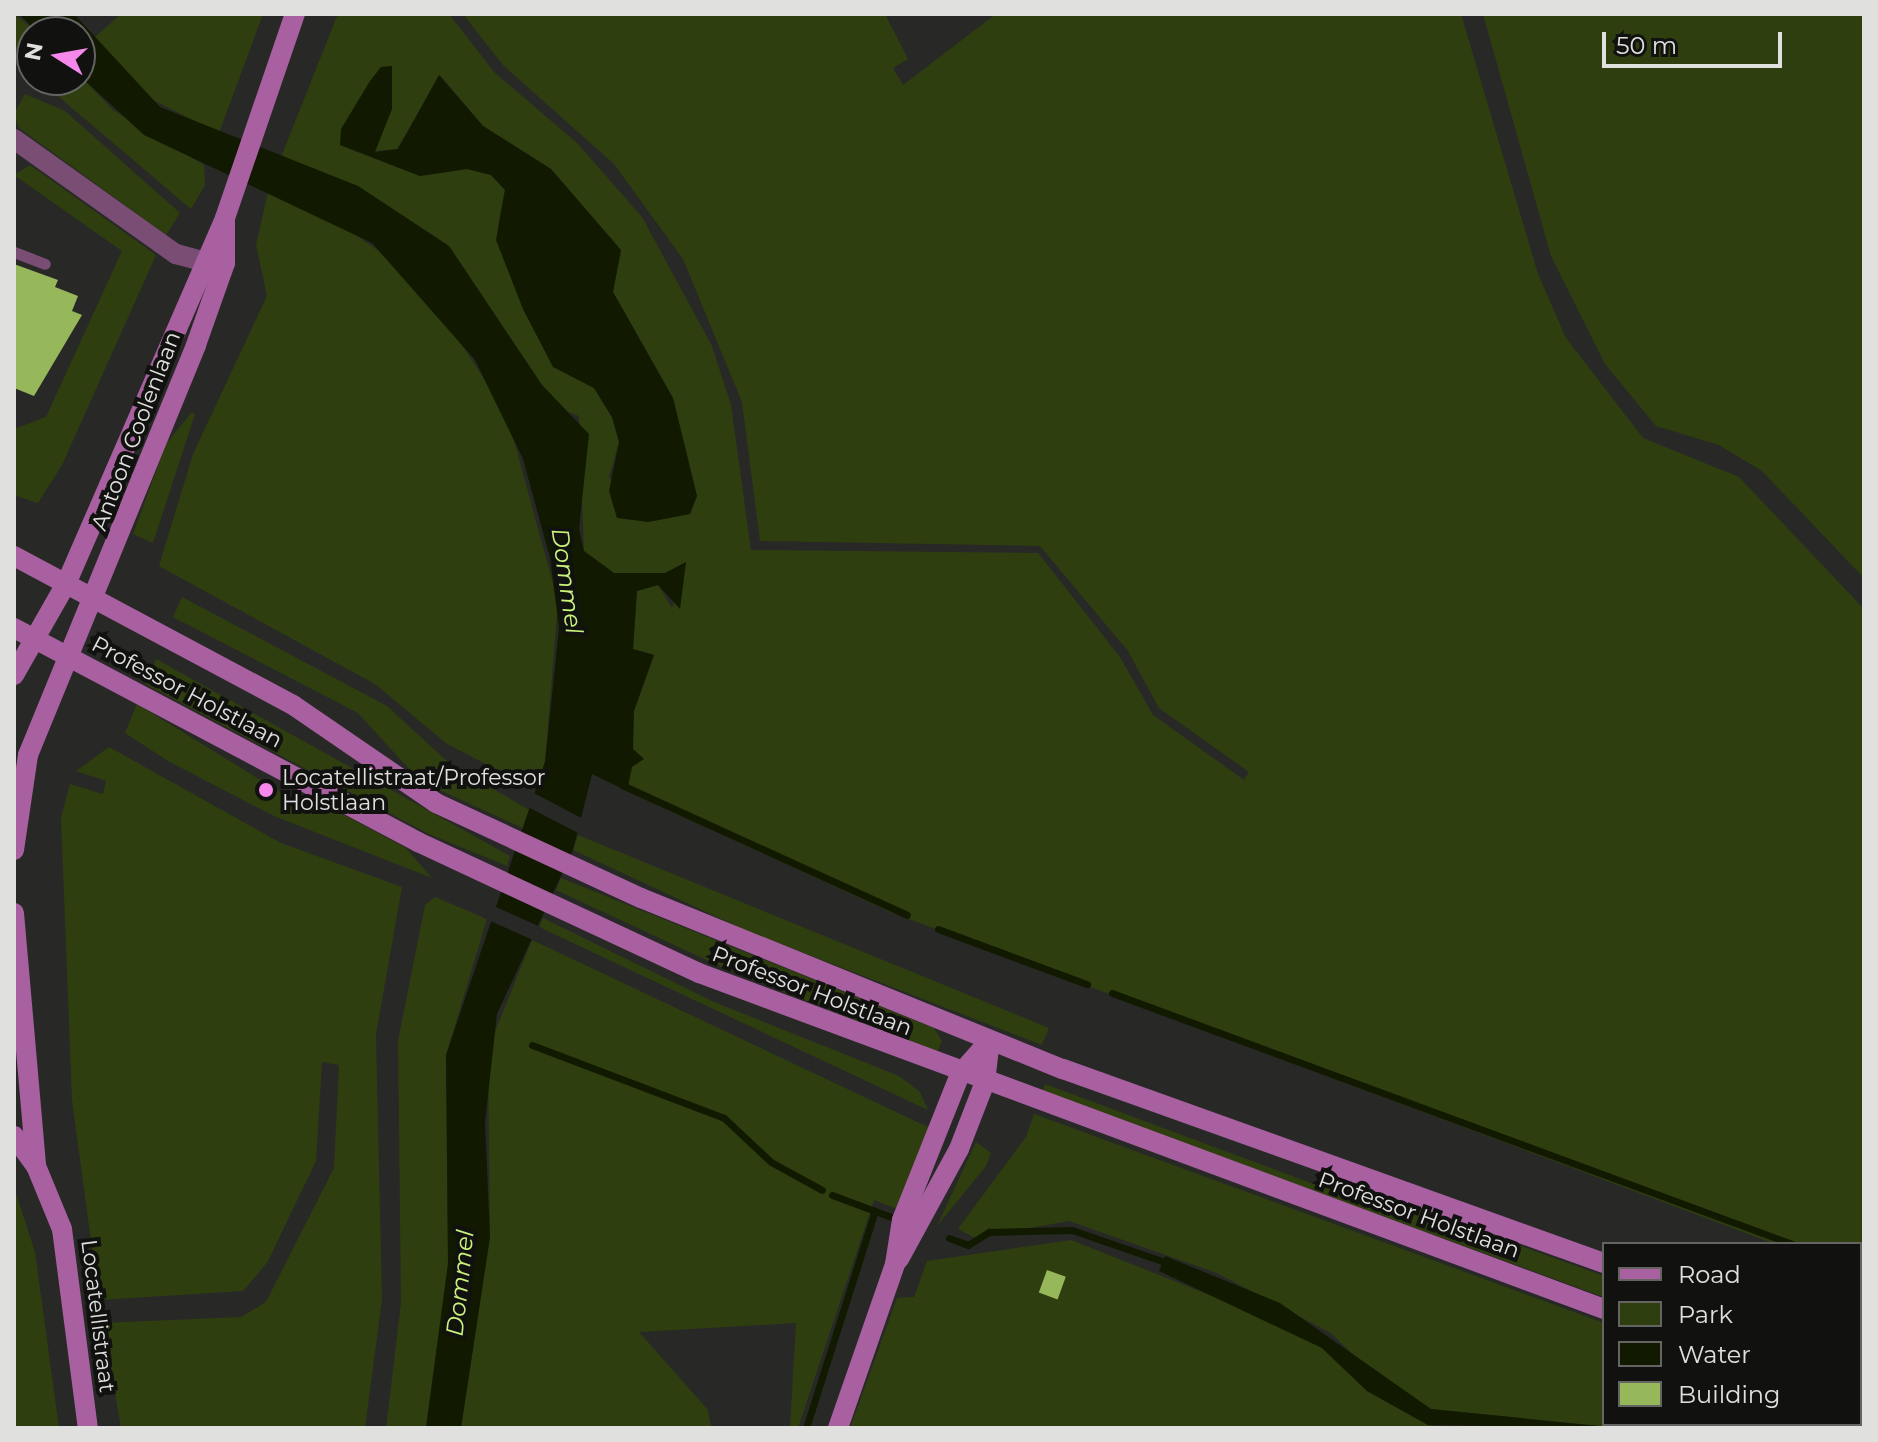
<!DOCTYPE html>
<html>
<head>
<meta charset="utf-8">
<style>
  body { margin:0 }
  #map { position:relative; width:1878px; height:1442px; overflow:hidden; background:#282927; font-family:Montserrat,sans-serif }
  div>[style] { position:absolute }
  .green>* { inset:0; background:#2f3e0e }
  .water>* { inset:0; background:#111a00 }
  .pier>* { inset:0; background:#282927; transform-origin:0 0 }
  .stream>* { height:7px; margin:-3.5px; padding:0 3.5px; transform-origin:3.5px; border-radius:3.5px; background:#111a00 }
  .building>* { inset:0; background:#97b75b; transform-origin:0 0 }
  .lane>* { height:11px; margin:-5.5px; padding:0 5.5px; transform-origin:5.5px; border-radius:5.5px; background:#7a4d75 }
  .street>* { height:20px; margin:-10px; padding:0 10px; transform-origin:10px; border-radius:10px; background:#7a4d75 }
  .secondary>* { height:20px; margin:-10px; padding:0 10px; transform-origin:10px; border-radius:10px; background:#a860a0 }
  .dots>* { width:22px; height:22px; translate:-50% -50%; box-sizing:border-box; border:4px solid #111210; border-radius:50% }
  span { translate:-50% -50%; white-space:nowrap; text-align:center; line-height:1.15; -webkit-text-stroke:8px #111210; paint-order:stroke }
  .street-label { font-size:22px; color:#e0e0df }
  .poi-label { font-size:22px; color:#e0e0df }
  .left { translate:0 -50%; text-align:left }
  .water-label { font-size:24px; color:#caf37b; font-style:italic }
  .frame { position:absolute; inset:0; border:16px solid #e0e0df; pointer-events:none }
  .legend { position:absolute; left:1602px; top:1242px; width:260px; height:184px; box-sizing:border-box; background:#111210; border:2px solid #646463; margin:0; padding:10px 14px; list-style:none; font-size:24px; color:#e0e0df }
  .legend li { display:flex; align-items:center; gap:16px; height:40px }
  .legend b { width:40px; border:2px solid #646463 }
  .north { position:absolute; left:16px; top:16px; width:80px; height:80px; box-sizing:border-box; background:#111210; border:2px solid #646463; border-radius:50%; rotate:281deg; font-size:22px; font-weight:700; line-height:32px; text-align:center; color:#e0e0df }
  .north::after { content:''; display:block; margin:auto; width:28px; height:36px; background:#f788eb; clip-path:polygon(50% 0,100% 100%,50% 72%,0 100%) }
  .scale { position:absolute; left:1602px; top:32px; width:180px; height:36px; box-sizing:border-box; border:4px solid #e0e0df; border-top:0; padding-left:10px; font-size:24px; line-height:28px; white-space:nowrap; color:#e0e0df; -webkit-text-stroke:6px #111210; paint-order:stroke }
</style>
</head>
<body>
<div id="map">
  <div class="green">
    <div style="clip-path:polygon(14px 14px,37px 32px,32px 75px,14px 63px)"></div>
    <div style="clip-path:polygon(121px 14px,263px 14px,219px 133px,147px 97px,95px 37px)"></div>
    <div style="clip-path:polygon(evenodd,338px 14px,449px 14px,495px 73px,577px 143px,642px 217px,712px 346px,731px 405px,751px 550px,1038px 553px,1120px 657px,1153px 715px,1244px 780px,1249px 772px,1159px 708px,1128px 651px,1040px 546px,760px 541px,742px 402px,683px 259px,614px 164px,503px 65px,463px 14px,885px 14px,908px 59px,893px 68px,903px 85px,996px 14px,1461px 14px,1538px 274px,1566px 338px,1643px 438px,1739px 477px,1864px 609px,1864px 1277px,1860px 1244px,1775px 1244px,888px 911px,627px 791px,634px 711px,654px 655px,633px 649px,637px 591px,658px 585px,672px 608px,686px 563px,665px 573px,614px 573px,584px 551px,579px 416px,561px 409px,542px 385px,449px 246px,358px 186px,281px 157px,338px 14px,392px 66px,392px 109px,374px 151px,397px 149px,440px 75px,483px 126px,551px 169px,621px 250px,613px 292px,673px 398px,697px 496px,690px 514px,648px 522px,609px 477px,619px 442px,612px 418px,594px 388px,553px 366px,523px 309px,498px 226px,505px 189px,491px 175px,467px 169px,420px 176px,340px 145px,392px 66px)"></div>
    <div style="clip-path:polygon(1483px 14px,1864px 14px,1864px 578px,1762px 471px,1719px 445px,1656px 426px,1605px 364px,1551px 256px)"></div>
    <div style="clip-path:polygon(80px 76px,113px 110px,204px 165px,205px 185px,191px 209px,39px 80px)"></div>
    <div style="clip-path:polygon(25px 94px,65px 111px,180px 213px,166px 235px,19px 128px,14px 114px)"></div>
    <div style="clip-path:polygon(30px 165px,156px 255px,62px 465px,38px 503px,14px 495px,14px 429px,46px 417px,122px 251px,14px 175px)"></div>
    <div style="clip-path:polygon(268px 192px,338px 223px,386px 256px,446px 320px,507px 415px,558px 602px,545px 762px,535px 789px,447px 744px,375px 684px,159px 566px,193px 454px,267px 296px,256px 245px)"></div>
    <div style="clip-path:polygon(192px 412px,195px 414px,153px 543px,133px 534px,166px 444px)"></div>
    <div style="clip-path:polygon(182px 597px,387px 706px,450px 764px,531px 811px,525px 829px,420px 781px,358px 713px,173px 617px)"></div>
    <div style="clip-path:polygon(156px 659px,510px 856px,507px 866px,429px 834px,145px 684px)"></div>
    <div style="clip-path:polygon(137px 704px,293px 800px,344px 815px,406px 848px,432px 878px,274px 816px,168px 761px,125px 733px)"></div>
    <div style="clip-path:polygon(109px 747px,281px 843px,402px 887px,376px 1034px,382px 1299px,365px 1428px,121px 1428px,103px 1323px,241px 1317px,266px 1302px,334px 1168px,339px 1065px,322px 1062px,316px 1161px,267px 1263px,243px 1291px,99px 1300px,72px 1100px,61px 818px,70px 784px,103px 794px,106px 781px,76px 771px)"></div>
    <div style="clip-path:polygon(578px 835px,1049px 1028px,1042px 1045px,747px 931px,573px 850px)"></div>
    <div style="clip-path:polygon(561px 878px,934px 1028px,942px 1041px,937px 1052px,730px 971px,556px 890px)"></div>
    <div style="clip-path:polygon(435px 897px,487px 919px,446px 1055px,448px 1264px,426px 1428px,386px 1428px,401px 1303px,398px 1041px,425px 905px)"></div>
    <div style="clip-path:polygon(543px 918px,714px 1002px,899px 1076px,920px 1092px,928px 1110px,539px 927px)"></div>
    <div style="clip-path:polygon(532px 940px,930px 1128px,900px 1210px,874px 1200px,798px 1428px,790px 1428px,796px 1323px,639px 1332px,708px 1410px,711px 1428px,461px 1428px,490px 1237px,488px 1049px)"></div>
    <div style="clip-path:polygon(1045px 1084px,1324px 1188px,1370px 1192px,1604px 1276px,1604px 1297px,1042px 1092px)"></div>
    <div style="clip-path:polygon(1034px 1114px,1604px 1323px,1604px 1424px,1697px 1428px,1619px 1428px,1431px 1409px,1376px 1377px,1331px 1333px,1217px 1273px,1069px 1221px,975px 1238px,958px 1229px,1026px 1137px)"></div>
    <div style="clip-path:polygon(976px 1142px,991px 1153px,986px 1166px,937px 1226px)"></div>
    <div style="clip-path:polygon(14px 1187px,35px 1252px,59px 1428px,14px 1428px)"></div>
    <div style="clip-path:polygon(1071px 1240px,1270px 1319px,1322px 1348px,1367px 1391px,1428px 1425px,1448px 1428px,850px 1428px,897px 1298px,914px 1297px,927px 1261px)"></div>
  </div>
  <div class="water">
    <div style="clip-path:polygon(19px 14px,74px 14px,160px 107px,358px 186px,449px 246px,542px 385px,589px 434px,579px 529px,584px 551px,614px 573px,665px 573px,686px 562px,680px 609px,658px 585px,637px 591px,633px 649px,654px 655px,634px 711px,633px 749px,644px 759px,632px 767px,627px 791px,592px 774px,573px 850px,497px 1014px,485px 1122px,490px 1237px,461px 1428px,426px 1428px,448px 1264px,446px 1055px,545px 762px,559px 628px,550px 558px,523px 459px,475px 360px,372px 243px,144px 135px,80px 76px,80px 32px,37px 32px)"></div>
    <div style="clip-path:polygon(392px 66px,392px 109px,375px 152px,398px 149px,439px 75px,483px 126px,551px 169px,621px 250px,613px 292px,673px 398px,697px 496px,690px 514px,648px 522px,617px 518px,609px 491px,619px 442px,612px 417px,594px 388px,553px 367px,523px 309px,496px 240px,505px 190px,491px 175px,467px 169px,420px 176px,340px 145px,341px 129px,370px 81px,381px 67px)"></div>
    <div style="clip-path:polygon(1165px 1256px,1280px 1303px,1431px 1409px,1619px 1428px,1428px 1425px,1367px 1391px,1322px 1348px,1159px 1271px)"></div>
  </div>
  <div class="pier">
    <div style="clip-path:polygon(532px 792px,585px 820px,582px 835px,528px 807px)"></div>
    <div style="left:489px;top:904px;width:59px;height:15px;rotate:24deg"></div>
  </div>
  <div class="stream">
    <div style="left:622px;top:785px;width:313px;rotate:24.5deg"></div>
    <div style="left:938px;top:929px;width:159px;rotate:20.3deg"></div>
    <div style="left:1112px;top:993px;width:725px;rotate:20.26deg"></div>
    <div style="left:532px;top:1045px;width:205px;rotate:20.8deg"></div>
    <div style="left:724px;top:1118px;width:64px;rotate:43.1deg"></div>
    <div style="left:771px;top:1162px;width:58px;rotate:28.8deg"></div>
    <div style="left:832px;top:1195px;width:66px;rotate:20.4deg"></div>
    <div style="left:949px;top:1238px;width:20px;rotate:20deg"></div>
    <div style="left:968px;top:1245px;width:25px;rotate:-32deg"></div>
    <div style="left:989px;top:1232px;width:83px;rotate:-1.4deg"></div>
    <div style="left:1072px;top:1230px;width:102px;rotate:19deg"></div>
    <div style="left:1860px;top:1269px;width:4px;rotate:27deg"></div>
    <div style="left:806px;top:1428px;width:228px;rotate:-72.4deg"></div>
  </div>
  <div class="building">
    <div style="clip-path:polygon(14px 264px,58px 280px,55px 287px,78px 296px,72px 311px,82px 315px,34px 396px,14px 388px)"></div>
    <div style="left:1047px;top:1270px;width:20px;height:24px;rotate:20deg"></div>
  </div>
  <div class="lane">
    <div style="left:14px;top:252px;width:33px;rotate:21deg"></div>
    <div style="left:1707px;top:1424px;width:4px;rotate:76deg"></div>
  </div>
  <div class="street">
    <div style="left:14px;top:139px;width:199px;rotate:35.4deg"></div>
    <div style="left:176px;top:254px;width:28px;rotate:15deg"></div>
    <div style="left:1739px;top:1424px;width:11px;rotate:22deg"></div>
  </div>
  <div class="secondary">
    <div style="left:14px;top:556px;width:316px;rotate:28.1deg"></div>
    <div style="left:293px;top:705px;width:173px;rotate:34.4deg"></div>
    <div style="left:436px;top:803px;width:226px;rotate:24.9deg"></div>
    <div style="left:641px;top:898px;width:455px;rotate:22.1deg"></div>
    <div style="left:1063px;top:1069px;width:575px;rotate:19.73deg"></div>
    <div style="left:14px;top:628px;width:457px;rotate:27.9deg"></div>
    <div style="left:418px;top:842px;width:310px;rotate:25deg"></div>
    <div style="left:699px;top:973px;width:965px;rotate:20.37deg"></div>
    <div style="left:14px;top:675px;width:105px;rotate:-60.3deg"></div>
    <div style="left:66px;top:584px;width:399px;rotate:-66.5deg"></div>
    <div style="left:225px;top:218px;width:216px;rotate:-71.1deg"></div>
    <div style="left:14px;top:850px;width:96px;rotate:-81.6deg"></div>
    <div style="left:28px;top:755px;width:443px;rotate:-67.7deg"></div>
    <div style="left:196px;top:345px;width:87px;rotate:-70.5deg"></div>
    <div style="left:225px;top:263px;width:41px;rotate:-90deg"></div>
    <div style="left:14px;top:913px;width:254px;rotate:85deg"></div>
    <div style="left:14px;top:1136px;width:37px;rotate:54deg"></div>
    <div style="left:36px;top:1166px;width:68px;rotate:67.6deg"></div>
    <div style="left:62px;top:1229px;width:201px;rotate:82.6deg"></div>
    <div style="left:899px;top:1259px;width:125px;rotate:-61.4deg"></div>
    <div style="left:959px;top:1149px;width:72px;rotate:-68.8deg"></div>
    <div style="left:985px;top:1082px;width:42px;rotate:-83.2deg"></div>
    <div style="left:1860px;top:1357px;width:4px;rotate:27deg"></div>
    <div style="left:1860px;top:1402px;width:4px;rotate:27deg"></div>
    <div style="left:838px;top:1428px;width:174px;rotate:-70.8deg"></div>
    <div style="left:895px;top:1264px;width:45px;rotate:-81deg"></div>
    <div style="left:902px;top:1220px;width:157px;rotate:-68.3deg"></div>
    <div style="left:960px;top:1074px;width:45px;rotate:-48.6deg"></div>
  </div>
  <div class="dots">
    <div style="left:266px;top:790px;background:#f788eb"></div>
  </div>
  <div class="street-label">
    <span style="left:136px;top:431px;rotate:-69deg">Antoon Coolenlaan</span>
    <span style="left:187px;top:692px;rotate:28deg">Professor Holstlaan</span>
    <span style="left:812px;top:991px;rotate:21deg">Professor Holstlaan</span>
    <span style="left:1419px;top:1215px;rotate:20deg">Professor Holstlaan</span>
    <span style="left:98px;top:1316px;rotate:83deg">Locatellistraat</span>
  </div>
  <div class="poi-label">
    <span class="left" style="left:282px;top:790px">Locatellistraat/Professor<br>Holstlaan</span>
  </div>
  <div class="water-label">
    <span style="left:567px;top:581px;rotate:82deg">Dommel</span>
    <span style="left:460px;top:1283px;rotate:-84deg">Dommel</span>
  </div>
  <div class="frame"></div>
  <ul class="legend">
  <li><b style="height:10px;background:#a860a0"></b>Road</li>
  <li><b style="height:22px;background:#2f3e0e"></b>Park</li>
  <li><b style="height:22px;background:#111a00"></b>Water</li>
  <li><b style="height:22px;background:#97b75b"></b>Building</li>
  </ul>
  <div class="north">N</div>
  <div class="scale">50 m</div>
</div>
</body>
</html>
